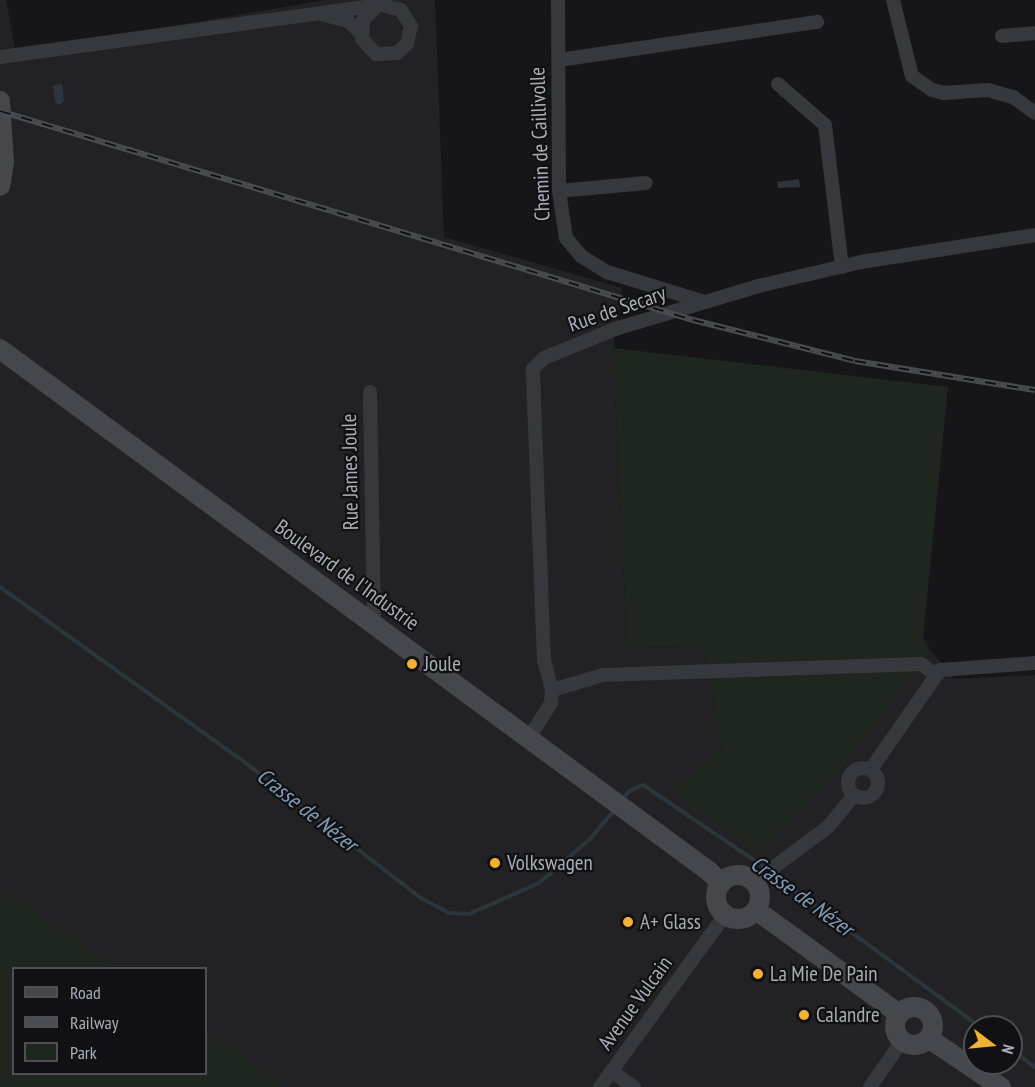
<!DOCTYPE html>
<html>
<head>
<meta charset="utf-8">
<style>
  body { margin:0 }
  #map { position:relative; width:1035px; height:1087px; overflow:hidden; background:#161618; font-family:"PT Sans Narrow",sans-serif }
  div>[style] { position:absolute }
  .built>* { inset:0; background:#222225 }
  .green>* { inset:0; background:#1e261f }
  .water>* { inset:0; background:#2c353c }
  .stream>* { height:4px; margin:-2px; padding:0 2px; transform-origin:2px; border-radius:2px; background:#2c353c }
  .street>* { height:14px; margin:-7px; padding:0 7px; transform-origin:7px; border-radius:7px; background:#37383d }
  .street>.ring { margin:-7px; padding:0; box-sizing:content-box; background:none; border:14px solid #37383d; border-radius:50% }
  .secondary>* { height:20px; margin:-10px; padding:0 10px; transform-origin:10px; border-radius:10px; background:#45474d }
  .secondary>.ring { margin:-10px; padding:0; box-sizing:content-box; background:none; border:20px solid #45474d; border-radius:50% }
  .rail>* { height:6px; margin-top:-3px; transform-origin:0; background:repeating-linear-gradient(90deg,#111113 0 11px,#4a4c52 0 22px); box-sizing:border-box; border-block:2px solid #4a4c52 }
  .dots>* { width:16px; height:16px; translate:-50% -50%; box-sizing:border-box; border:3px solid #111113; border-radius:50% }
  span { translate:-50% -50%; white-space:nowrap; text-align:center; line-height:1.15; -webkit-text-stroke:4.5px #111113; paint-order:stroke }
  .street-label { font-size:21px; color:#a8adb8 }
  .poi-label { font-size:21px; color:#a8adb8 }
  .left { translate:0 -50%; text-align:left }
  .water-label { font-size:22px; color:#7f9bb3; font-style:italic }
  .legend { position:absolute; left:12px; top:967px; width:195px; height:108px; box-sizing:border-box; background:#111113; border:2px solid #4d4f55; margin:0; padding:8px 10px; list-style:none; font-size:18px; color:#a8adb8 }
  .legend li { display:flex; align-items:center; gap:12px; height:30px }
  .legend b { width:30px; border:2px solid #4d4f55 }
  .north { position:absolute; left:963px; top:1015px; width:60px; height:60px; box-sizing:border-box; background:#111113; border:2px solid #4d4f55; border-radius:50%; rotate:106deg; font-size:16px; font-weight:700; line-height:24px; text-align:center; color:#a8adb8 }
  .north::after { content:''; display:block; margin:auto; width:21px; height:27px; background:#f2b134; clip-path:polygon(50% 0,100% 100%,50% 72%,0 100%) }
</style>
</head>
<body>
<div id="map">
  <div class="built">
    <div style="clip-path:polygon(evenodd,0 0,6px 0,16px 53px,325px 0,435px 0,444px 237px,622px 288px,613px 348px,627px 647px,703px 648px,722px 748px,674px 791px,842px 768px,931px 651px,954px 679px,1035px 675px,1035px 1087px,0 1087px,0 0,14px 968px,206px 968px,206px 1074px,14px 1074px,14px 968px,0 0,975px 1027px,1011px 1027px,1011px 1063px,975px 1063px,975px 1027px)"></div>
  </div>
  <div class="green">
    <div style="clip-path:polygon(613px 348px,948px 387px,923px 638px,931px 651px,842px 768px,759px 854px,673px 791px,722px 748px,703px 648px,627px 647px)"></div>
    <div style="clip-path:polygon(0 889px,115px 968px,14px 968px,14px 1074px,206px 1074px,206px 1031px,286px 1087px,0 1087px)"></div>
  </div>
  <div class="water">
    <div style="clip-path:polygon(62px 84px,64px 101px,59px 105px,55px 102px,53px 85px)"></div>
    <div style="clip-path:polygon(799px 179px,800px 187px,778px 188px,777px 182px)"></div>
  </div>
  <div class="stream">
    <div style="left:0;top:587px;width:299px;rotate:35.6deg"></div>
    <div style="left:243px;top:761px;width:225px;rotate:37.6deg"></div>
    <div style="left:421px;top:898px;width:32px;rotate:28deg"></div>
    <div style="left:449px;top:913px;width:20px;rotate:3deg"></div>
    <div style="left:469px;top:914px;width:77px;rotate:-23.9deg"></div>
    <div style="left:539px;top:883px;width:67px;rotate:-40.8deg"></div>
    <div style="left:590px;top:839px;width:39px;rotate:-50deg"></div>
    <div style="left:622px;top:800px;width:11px;rotate:-52deg"></div>
    <div style="left:629px;top:791px;width:15px;rotate:-23deg"></div>
    <div style="left:643px;top:785px;width:150px;rotate:34.1deg"></div>
    <div style="left:772px;top:874px;width:258px;rotate:36.3deg"></div>
    <div style="left:1011px;top:1049px;width:30px;rotate:37deg"></div>
  </div>
  <div class="street">
    <div style="left:558px;top:0;width:191px;rotate:89.7deg"></div>
    <div style="left:559px;top:191px;width:48px;rotate:81.5deg"></div>
    <div style="left:566px;top:238px;width:23px;rotate:50deg"></div>
    <div style="left:581px;top:256px;width:31px;rotate:32deg"></div>
    <div style="left:607px;top:272px;width:102px;rotate:17deg"></div>
    <div style="left:893px;top:0;width:78px;rotate:76deg"></div>
    <div style="left:912px;top:76px;width:24px;rotate:35deg"></div>
    <div style="left:932px;top:90px;width:12px;rotate:14deg"></div>
    <div style="left:944px;top:93px;width:44px;rotate:-3.9deg"></div>
    <div style="left:988px;top:90px;width:26px;rotate:16deg"></div>
    <div style="left:1013px;top:97px;width:27px;rotate:36deg"></div>
    <div style="left:324px;top:15px;width:25px;rotate:14deg"></div>
    <div style="left:348px;top:21px;width:18px;rotate:43deg"></div>
    <div style="left:1002px;top:36px;width:33px;rotate:-5deg"></div>
    <div style="left:0;top:57px;width:386px;rotate:-7.8deg"></div>
    <div style="left:382px;top:5px;width:20px;rotate:15deg"></div>
    <div style="left:401px;top:10px;width:19px;rotate:58deg"></div>
    <div style="left:411px;top:26px;width:18px;rotate:103deg"></div>
    <div style="left:407px;top:44px;width:13px;rotate:138deg"></div>
    <div style="left:397px;top:53px;width:21px;rotate:177deg"></div>
    <div style="left:376px;top:54px;width:21px;rotate:-133deg"></div>
    <div style="left:362px;top:39px;width:19px;rotate:-87deg"></div>
    <div style="left:363px;top:20px;width:18px;rotate:-45deg"></div>
    <div style="left:559px;top:60px;width:261px;rotate:-8.4deg"></div>
    <div style="left:778px;top:84px;width:62px;rotate:41.1deg"></div>
    <div style="left:825px;top:125px;width:143px;rotate:83.2deg"></div>
    <div style="left:559px;top:191px;width:87px;rotate:-5.3deg"></div>
    <div style="left:370px;top:392px;width:232px;rotate:89deg"></div>
    <div style="left:552px;top:690px;width:30px;rotate:-105deg"></div>
    <div style="left:544px;top:661px;width:292px;rotate:-92.2deg"></div>
    <div style="left:533px;top:369px;width:16px;rotate:-45deg"></div>
    <div style="left:544px;top:358px;width:77px;rotate:-22.2deg"></div>
    <div style="left:615px;top:329px;width:149px;rotate:-16.7deg"></div>
    <div style="left:758px;top:286px;width:106px;rotate:-13.1deg"></div>
    <div style="left:861px;top:262px;width:176px;rotate:-8.8deg"></div>
    <div style="left:529px;top:738px;width:41px;rotate:-57.8deg"></div>
    <div style="left:551px;top:703px;width:13px;rotate:-86deg"></div>
    <div style="left:552px;top:690px;width:53px;rotate:-16.4deg"></div>
    <div style="left:603px;top:675px;width:318px;rotate:-2deg"></div>
    <div style="left:921px;top:664px;width:17px;rotate:36deg"></div>
    <div class="ring" style="left:848px;top:768px;width:16px;height:16px"></div>
    <div style="left:871px;top:769px;width:121px;rotate:-55.1deg"></div>
    <div style="left:940px;top:670px;width:95px;rotate:-4.2deg"></div>
    <div style="left:754px;top:882px;width:94px;rotate:-36.7deg"></div>
    <div style="left:829px;top:826px;width:40px;rotate:-51deg"></div>
    <div style="left:611px;top:1071px;width:28px;rotate:35deg"></div>
    <div style="left:600px;top:1087px;width:213px;rotate:-54deg"></div>
    <div style="left:870px;top:1087px;width:56px;rotate:-55.2deg"></div>
  </div>
  <div class="secondary">
    <div style="left:0;top:101px;width:61px;rotate:86.2deg"></div>
    <div style="left:4px;top:162px;width:24px;rotate:99deg"></div>
    <div style="left:0;top:349px;width:882px;rotate:36.38deg"></div>
    <div style="left:710px;top:872px;width:16px;rotate:47deg"></div>
    <div class="ring" style="left:716px;top:875px;width:24px;height:24px"></div>
    <div style="left:756px;top:910px;width:177px;rotate:36deg"></div>
    <div class="ring" style="left:895px;top:1007px;width:18px;height:18px"></div>
    <div style="left:928px;top:1038px;width:88px;rotate:33.9deg"></div>
  </div>
  <div class="rail">
    <div style="left:0;top:111px;width:724px;rotate:16.78deg"></div>
    <div style="left:693px;top:320px;width:167px;rotate:14.2deg"></div>
    <div style="left:855px;top:361px;width:182px;rotate:9.2deg"></div>
  </div>
  <div class="dots">
    <div style="left:412px;top:664px;background:#f2b134"></div>
    <div style="left:495px;top:863px;background:#f2b134"></div>
    <div style="left:628px;top:922px;background:#f2b134"></div>
    <div style="left:758px;top:974px;background:#f2b134"></div>
    <div style="left:804px;top:1015px;background:#f2b134"></div>
  </div>
  <div class="street-label">
    <span style="left:540px;top:144px;rotate:-92deg">Chemin de Caillivolle</span>
    <span style="left:617px;top:309px;rotate:-19deg">Rue de Secary</span>
    <span style="left:350px;top:472px;rotate:-91deg">Rue James Joule</span>
    <span style="left:347px;top:575px;rotate:36deg">Boulevard de l'Industrie</span>
    <span style="left:635px;top:1003px;rotate:-54deg">Avenue Vulcain</span>
  </div>
  <div class="poi-label">
    <span class="left" style="left:424px;top:664px">Joule</span>
    <span class="left" style="left:507px;top:863px">Volkswagen</span>
    <span class="left" style="left:640px;top:922px">A+ Glass</span>
    <span class="left" style="left:770px;top:974px">La Mie De Pain</span>
    <span class="left" style="left:816px;top:1015px">Calandre</span>
  </div>
  <div class="water-label">
    <span style="left:307px;top:810px;rotate:38deg">Crasse de Nézer</span>
    <span style="left:802px;top:896px;rotate:36deg">Crasse de Nézer</span>
  </div>
  <ul class="legend">
  <li><b style="height:8px;background:#45474d"></b>Road</li>
  <li><b style="height:8px;background:#4a4c52"></b>Railway</li>
  <li><b style="height:16px;background:#1e261f"></b>Park</li>
  </ul>
  <div class="north">N</div>
</div>
</body>
</html>
